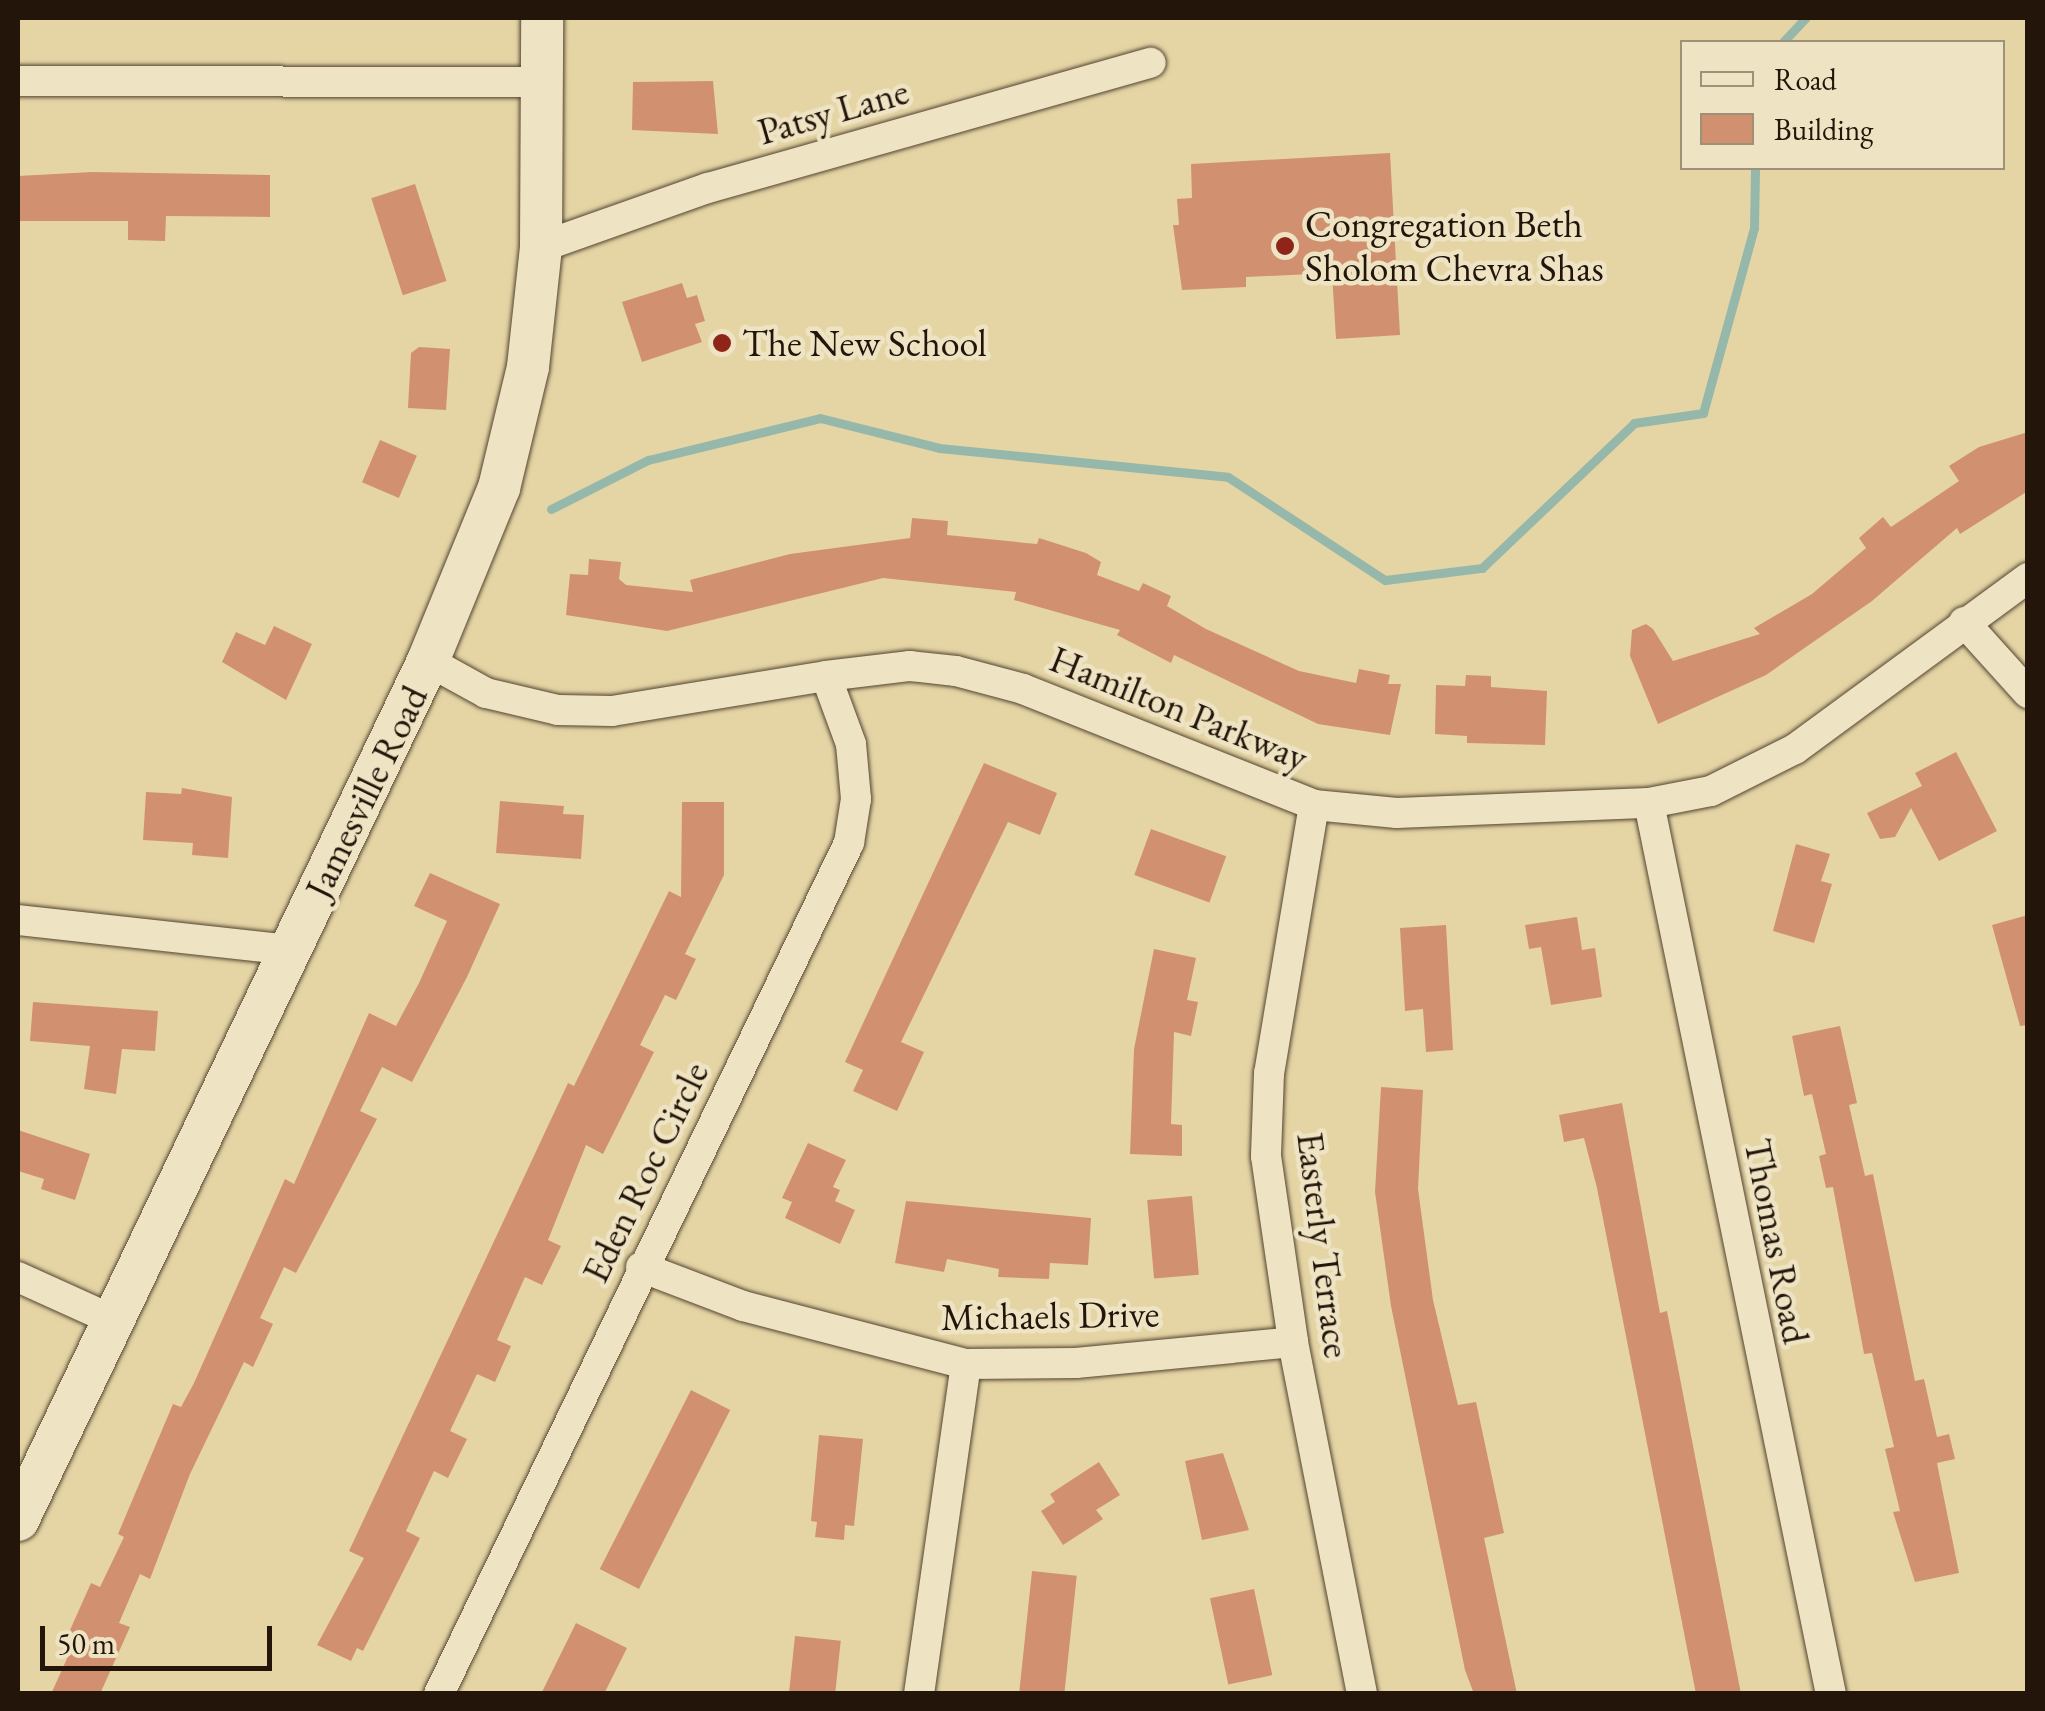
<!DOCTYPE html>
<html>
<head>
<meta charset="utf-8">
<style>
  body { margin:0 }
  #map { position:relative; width:2045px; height:1711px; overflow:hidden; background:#e5d5a5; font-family:"EB Garamond",serif }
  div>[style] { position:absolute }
  .stream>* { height:9px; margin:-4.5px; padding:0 4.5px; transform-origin:4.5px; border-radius:4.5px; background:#96b8ab }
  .building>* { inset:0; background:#d19171; transform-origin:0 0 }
  .roads { filter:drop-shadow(0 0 2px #544531) drop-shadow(0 0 2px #544531) }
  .street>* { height:30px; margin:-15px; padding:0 15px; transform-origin:15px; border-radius:15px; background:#eee4c4 }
  .secondary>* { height:42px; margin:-21px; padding:0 21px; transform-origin:21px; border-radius:21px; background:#eee4c4 }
  .dots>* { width:28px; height:28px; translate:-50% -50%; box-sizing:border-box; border:5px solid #eee4c4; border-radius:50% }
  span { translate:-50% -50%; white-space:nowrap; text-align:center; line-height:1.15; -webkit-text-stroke:9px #eee4c4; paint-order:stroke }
  .street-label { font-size:38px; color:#23150a }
  .poi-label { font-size:38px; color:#23150a }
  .left { translate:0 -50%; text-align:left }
  .frame { position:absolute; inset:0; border:20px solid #23150a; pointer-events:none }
  .legend { position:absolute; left:1680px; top:40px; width:325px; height:130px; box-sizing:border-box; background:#eee4c4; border:2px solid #9d917a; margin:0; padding:12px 18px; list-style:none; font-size:30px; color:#23150a }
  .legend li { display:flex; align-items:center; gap:20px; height:50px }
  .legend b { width:50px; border:2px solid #9d917a }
  .scale { position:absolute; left:40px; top:1626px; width:232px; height:45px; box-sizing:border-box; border:5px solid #23150a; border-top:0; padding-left:12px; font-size:30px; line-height:35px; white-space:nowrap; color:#23150a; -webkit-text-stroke:8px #eee4c4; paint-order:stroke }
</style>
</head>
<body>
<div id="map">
  <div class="stream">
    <div style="left:1783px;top:42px;width:33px;rotate:-47deg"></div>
    <div style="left:551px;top:509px;width:109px;rotate:-26.8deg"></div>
    <div style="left:648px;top:460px;width:177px;rotate:-13.7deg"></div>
    <div style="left:820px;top:418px;width:123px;rotate:14.1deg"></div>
    <div style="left:939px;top:448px;width:290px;rotate:5.7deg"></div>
    <div style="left:1228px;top:477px;width:188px;rotate:33.3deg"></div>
    <div style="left:1385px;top:580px;width:98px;rotate:-7.1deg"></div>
    <div style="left:1482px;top:568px;width:210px;rotate:-43.6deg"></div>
    <div style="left:1634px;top:423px;width:70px;rotate:-8.2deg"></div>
    <div style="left:1703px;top:413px;width:192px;rotate:-74.6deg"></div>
    <div style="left:1754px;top:228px;width:60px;rotate:-89deg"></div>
  </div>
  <div class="building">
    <div style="clip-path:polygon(713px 81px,718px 134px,632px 130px,633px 82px)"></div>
    <div style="clip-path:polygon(1390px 153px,1400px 335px,1336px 339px,1332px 273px,1246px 277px,1246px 287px,1182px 290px,1173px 225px,1179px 225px,1177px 199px,1192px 198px,1191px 164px)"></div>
    <div style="clip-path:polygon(92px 172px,270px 175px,270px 217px,166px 216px,165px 241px,128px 240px,128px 221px,18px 221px,18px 176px)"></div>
    <div style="left:415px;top:184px;width:102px;height:46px;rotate:72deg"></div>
    <div style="clip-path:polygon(682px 283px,687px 298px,697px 295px,705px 321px,695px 324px,702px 342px,642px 362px,622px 302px)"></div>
    <div style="clip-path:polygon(419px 347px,450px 349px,446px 410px,408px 408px,411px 353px)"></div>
    <div style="clip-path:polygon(2028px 432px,2028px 491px,1960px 534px,1957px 528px,1872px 601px,1766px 675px,1658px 724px,1630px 656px,1632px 630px,1646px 624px,1653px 629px,1673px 661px,1760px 634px,1754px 628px,1812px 594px,1866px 548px,1859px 538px,1883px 517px,1891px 527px,1959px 481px,1949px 466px,1979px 447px)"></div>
    <div style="left:380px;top:440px;width:40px;height:46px;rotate:23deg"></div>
    <div style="clip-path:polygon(912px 518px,948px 521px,947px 535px,1037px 544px,1039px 538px,1086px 553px,1101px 562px,1097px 575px,1139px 591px,1143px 583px,1171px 596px,1167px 606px,1206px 629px,1299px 671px,1356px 683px,1359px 669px,1390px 675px,1388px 684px,1401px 684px,1390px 735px,1318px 724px,1174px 655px,1171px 663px,1117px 635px,1120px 630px,1014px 600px,1016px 592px,883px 578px,667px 631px,566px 615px,570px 574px,588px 575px,589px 559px,621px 562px,619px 579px,626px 585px,693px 592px,690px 580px,790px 554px,910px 538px)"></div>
    <div style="clip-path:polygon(274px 626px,312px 644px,286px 700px,222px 662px,236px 632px,265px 645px)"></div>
    <div style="clip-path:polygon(1466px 675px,1491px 676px,1491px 687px,1547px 691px,1545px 745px,1467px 743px,1467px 736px,1435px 734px,1436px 685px,1465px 686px)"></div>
    <div style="clip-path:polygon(1956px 752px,1997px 831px,1939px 861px,1911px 808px,1895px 837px,1880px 839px,1867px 813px,1922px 786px,1915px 773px)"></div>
    <div style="clip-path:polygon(984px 763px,1057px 793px,1040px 835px,1008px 822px,901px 1042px,924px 1052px,897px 1111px,853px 1091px,863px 1070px,845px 1062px)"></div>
    <div style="clip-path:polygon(182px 788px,232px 797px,228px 858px,192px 855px,193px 843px,143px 840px,146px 792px,181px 794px)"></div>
    <div style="clip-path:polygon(500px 801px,564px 806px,563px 814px,584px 815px,581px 859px,496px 853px)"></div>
    <div style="clip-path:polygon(682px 802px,724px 802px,724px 875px,685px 954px,696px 959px,676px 1000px,665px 995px,640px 1045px,654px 1052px,603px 1154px,586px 1145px,548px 1240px,561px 1246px,542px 1285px,525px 1277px,497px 1340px,511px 1346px,495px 1382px,477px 1374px,450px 1431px,467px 1439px,448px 1478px,434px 1471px,406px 1531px,420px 1538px,363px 1651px,357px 1648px,351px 1661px,317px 1645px,364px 1558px,349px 1551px,568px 1083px,574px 1086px,669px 891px,681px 897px)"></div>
    <div style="left:1151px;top:829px;width:80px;height:49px;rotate:20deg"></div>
    <div style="clip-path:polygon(1796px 844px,1830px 854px,1821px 881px,1832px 884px,1814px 943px,1773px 931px)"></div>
    <div style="clip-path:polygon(430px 873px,500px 904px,467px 977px,412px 1082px,382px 1067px,360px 1111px,377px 1119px,296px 1273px,284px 1267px,260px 1318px,273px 1324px,253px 1367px,244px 1362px,190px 1474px,150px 1579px,140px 1574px,119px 1623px,130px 1627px,100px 1694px,51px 1694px,74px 1643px,66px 1639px,91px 1583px,100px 1587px,124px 1537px,118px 1534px,173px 1404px,181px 1407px,194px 1383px,285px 1179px,294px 1184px,369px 1013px,396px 1026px,419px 983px,447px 921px,414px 906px)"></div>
    <div style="clip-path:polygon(2028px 915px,2028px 1025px,2020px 1026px,1992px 925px)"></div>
    <div style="clip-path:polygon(1577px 917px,1582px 950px,1595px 948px,1602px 997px,1551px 1005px,1541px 947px,1529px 949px,1525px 925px)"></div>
    <div style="clip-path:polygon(1446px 925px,1453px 1050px,1426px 1052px,1423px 1009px,1405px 1011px,1400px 928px)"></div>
    <div style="clip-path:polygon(1154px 949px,1196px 958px,1187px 1000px,1198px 1002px,1191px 1036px,1174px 1032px,1171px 1124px,1182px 1125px,1182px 1156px,1130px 1154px,1134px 1049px)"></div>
    <div style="clip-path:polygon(33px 1002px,158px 1011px,155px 1051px,122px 1049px,116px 1094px,84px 1089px,90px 1046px,30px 1041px)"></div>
    <div style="clip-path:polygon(1840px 1026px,1857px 1103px,1849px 1105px,1865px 1176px,1873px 1174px,1915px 1381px,1924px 1379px,1937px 1437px,1949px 1434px,1955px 1459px,1937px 1463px,1959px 1573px,1915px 1582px,1893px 1512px,1900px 1511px,1885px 1449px,1894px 1447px,1872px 1353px,1864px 1354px,1833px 1187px,1826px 1188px,1819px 1156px,1826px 1154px,1812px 1094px,1804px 1096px,1792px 1036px)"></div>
    <div style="clip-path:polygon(1381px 1087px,1423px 1090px,1418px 1189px,1433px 1300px,1458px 1405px,1476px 1402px,1504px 1533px,1484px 1538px,1517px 1694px,1474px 1694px,1465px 1670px,1391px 1306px,1375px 1192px)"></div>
    <div style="clip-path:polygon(1622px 1103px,1660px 1313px,1667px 1311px,1741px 1694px,1696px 1694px,1597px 1188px,1584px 1138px,1564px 1142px,1559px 1115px)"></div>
    <div style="clip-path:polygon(18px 1130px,90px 1154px,75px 1200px,41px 1189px,44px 1179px,18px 1171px)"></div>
    <div style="clip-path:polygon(808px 1143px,846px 1160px,833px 1187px,840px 1190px,835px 1201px,855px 1210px,840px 1244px,785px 1218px,792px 1202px,782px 1198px)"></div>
    <div style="left:1192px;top:1196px;width:79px;height:45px;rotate:85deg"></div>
    <div style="clip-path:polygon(906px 1201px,1091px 1218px,1088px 1265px,1050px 1263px,1049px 1279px,998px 1277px,999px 1269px,947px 1259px,944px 1272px,895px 1263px)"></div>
    <div style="left:691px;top:1390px;width:44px;height:201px;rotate:27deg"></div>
    <div style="clip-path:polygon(819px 1435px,863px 1439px,854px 1526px,845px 1525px,844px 1540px,815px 1537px,817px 1522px,811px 1521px)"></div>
    <div style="clip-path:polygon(1223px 1453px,1249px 1530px,1202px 1540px,1185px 1461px)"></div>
    <div style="clip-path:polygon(1099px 1462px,1120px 1495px,1096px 1510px,1103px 1519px,1063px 1545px,1041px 1511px,1055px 1502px,1050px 1494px)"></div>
    <div style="left:1032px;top:1571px;width:45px;height:124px;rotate:6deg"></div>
    <div style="left:1254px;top:1589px;width:88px;height:45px;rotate:78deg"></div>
    <div style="clip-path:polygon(576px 1623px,627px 1648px,604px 1694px,541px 1694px)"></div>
    <div style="left:795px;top:1636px;width:46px;height:58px;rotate:6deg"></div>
  </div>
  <div class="roads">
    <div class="street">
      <div style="left:18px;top:81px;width:525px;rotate:0.11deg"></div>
      <div style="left:541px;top:247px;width:177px;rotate:-19.5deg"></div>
      <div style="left:708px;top:188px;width:460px;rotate:-15.8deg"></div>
      <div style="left:1964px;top:622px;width:96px;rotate:48deg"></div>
      <div style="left:428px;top:661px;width:66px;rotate:28.9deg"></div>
      <div style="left:486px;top:693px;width:74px;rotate:13.3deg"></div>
      <div style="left:558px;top:710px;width:54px;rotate:1.1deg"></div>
      <div style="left:612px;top:711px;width:217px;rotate:-9.3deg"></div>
      <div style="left:826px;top:676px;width:85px;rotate:-6.8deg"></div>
      <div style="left:910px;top:666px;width:46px;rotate:6.2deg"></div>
      <div style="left:956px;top:671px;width:69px;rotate:15deg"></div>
      <div style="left:1023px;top:689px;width:313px;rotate:21.7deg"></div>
      <div style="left:1314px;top:805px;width:83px;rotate:5.5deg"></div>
      <div style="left:1397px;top:813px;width:252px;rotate:-2.3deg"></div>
      <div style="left:1649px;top:803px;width:63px;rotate:-11deg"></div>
      <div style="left:1711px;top:791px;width:94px;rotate:-26.6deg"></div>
      <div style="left:1795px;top:749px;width:289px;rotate:-36.3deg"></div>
      <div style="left:1649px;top:803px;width:909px;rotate:78.46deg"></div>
      <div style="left:1314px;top:805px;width:272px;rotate:99.5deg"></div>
      <div style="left:1269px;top:1073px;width:83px;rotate:92.1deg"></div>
      <div style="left:1266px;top:1156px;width:188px;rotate:81.7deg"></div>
      <div style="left:1293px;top:1342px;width:359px;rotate:78.9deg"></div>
      <div style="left:18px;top:920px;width:274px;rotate:6.3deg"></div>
      <div style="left:641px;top:1267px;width:109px;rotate:20.9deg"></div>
      <div style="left:743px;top:1306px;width:230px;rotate:14.6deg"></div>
      <div style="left:966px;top:1364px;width:110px;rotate:-0.5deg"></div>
      <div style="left:1076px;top:1363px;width:218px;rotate:-5.5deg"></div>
      <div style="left:18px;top:1277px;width:104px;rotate:24.4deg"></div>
      <div style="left:439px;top:1694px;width:945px;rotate:-64.28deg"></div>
      <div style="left:849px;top:843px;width:45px;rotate:-81deg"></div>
      <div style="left:856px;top:799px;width:55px;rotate:-95.2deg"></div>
      <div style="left:851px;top:744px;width:72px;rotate:-110.2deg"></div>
      <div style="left:919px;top:1694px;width:333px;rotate:-81.9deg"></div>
    </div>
    <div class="secondary">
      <div style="left:18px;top:1520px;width:952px;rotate:-64.48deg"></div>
      <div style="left:428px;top:661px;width:187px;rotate:-67.7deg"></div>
      <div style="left:499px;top:488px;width:124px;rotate:-76.5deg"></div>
      <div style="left:528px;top:367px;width:121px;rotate:-83.8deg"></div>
      <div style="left:541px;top:247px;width:229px;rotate:-89.7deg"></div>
    </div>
  </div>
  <div class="dots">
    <div style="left:1285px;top:246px;background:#8f2418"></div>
    <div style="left:722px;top:343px;background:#8f2418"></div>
  </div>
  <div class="street-label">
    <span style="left:833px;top:111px;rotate:-16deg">Patsy Lane</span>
    <span style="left:1179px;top:708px;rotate:22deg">Hamilton Parkway</span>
    <span style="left:366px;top:792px;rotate:-64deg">Jamesville Road</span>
    <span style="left:645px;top:1172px;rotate:-64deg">Eden Roc Circle</span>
    <span style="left:1777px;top:1241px;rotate:79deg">Thomas Road</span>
    <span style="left:1324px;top:1245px;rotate:83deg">Easterly Terrace</span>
    <span style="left:1050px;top:1315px;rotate:-1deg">Michaels Drive</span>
  </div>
  <div class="poi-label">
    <span class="left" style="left:1305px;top:246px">Congregation Beth<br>Sholom Chevra Shas</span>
    <span class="left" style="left:742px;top:343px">The New School</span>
  </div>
  <div class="frame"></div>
  <ul class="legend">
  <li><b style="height:12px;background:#eee4c4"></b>Road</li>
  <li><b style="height:28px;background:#d19171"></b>Building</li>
  </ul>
  <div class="scale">50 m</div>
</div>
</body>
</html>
